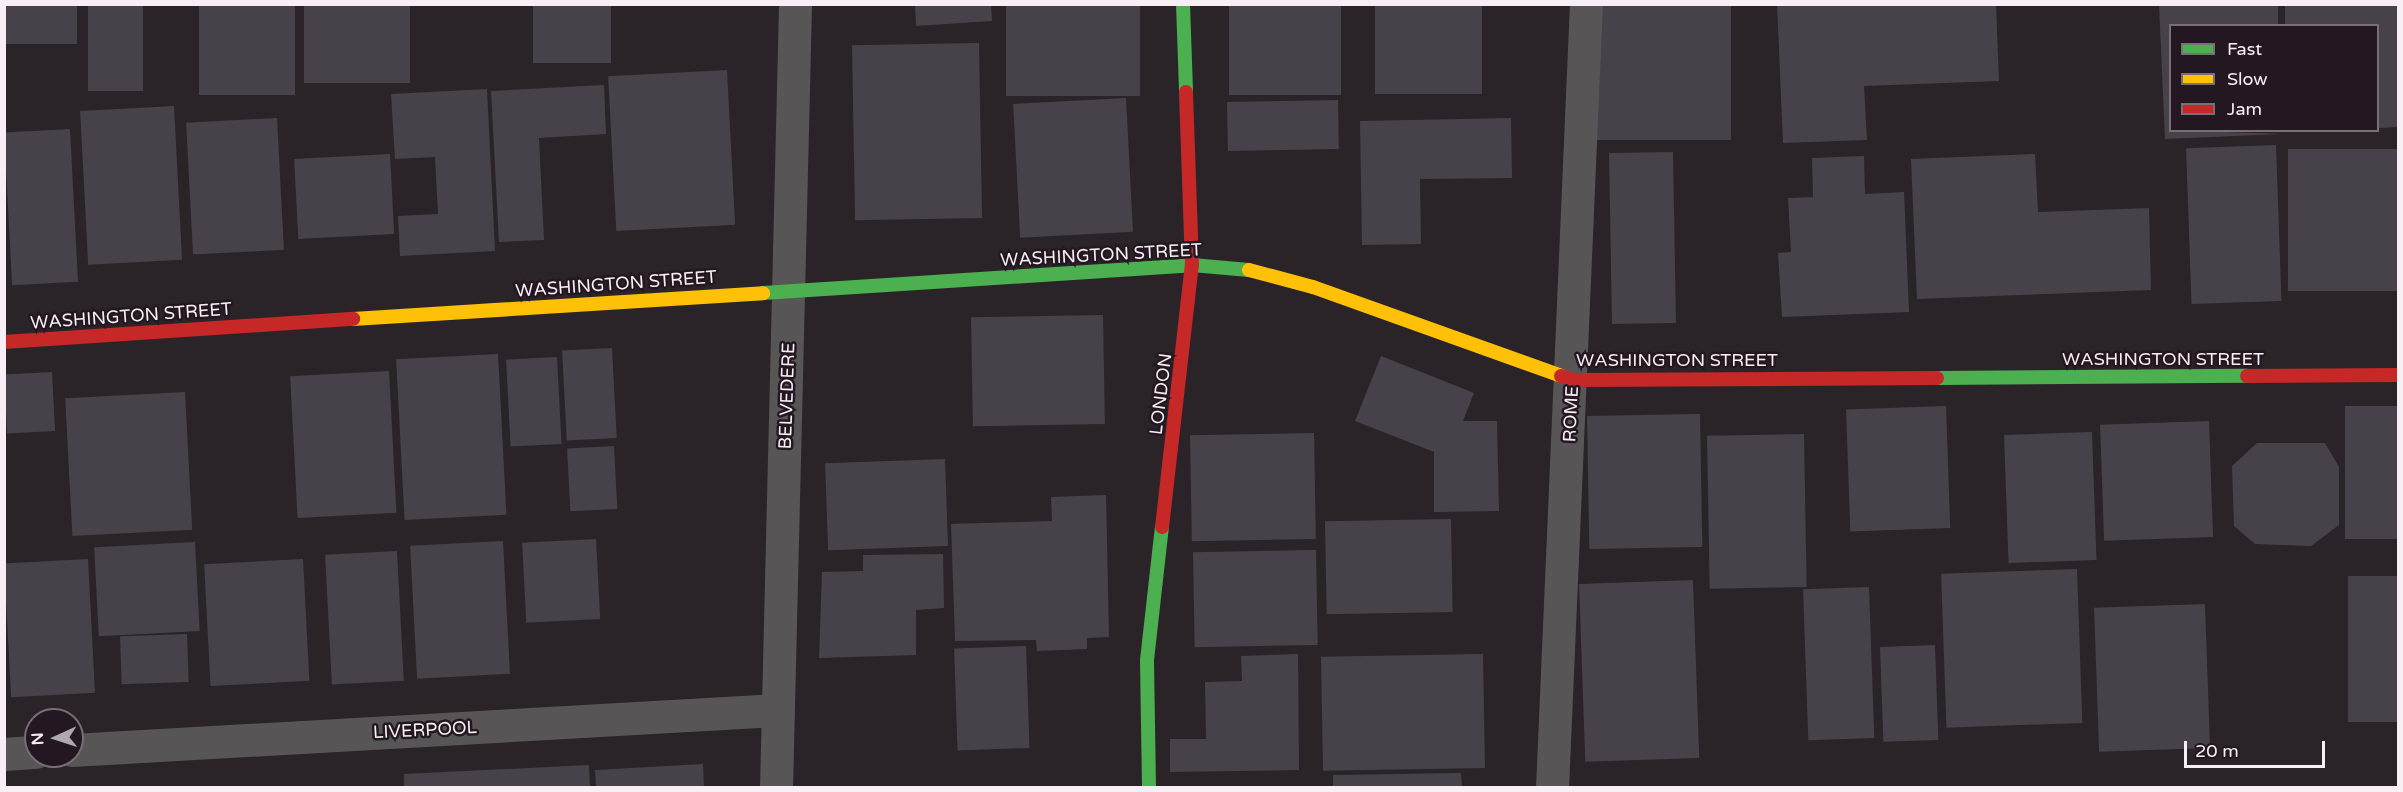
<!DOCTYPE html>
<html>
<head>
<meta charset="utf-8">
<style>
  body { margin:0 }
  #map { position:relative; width:2403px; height:792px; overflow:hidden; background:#2a2429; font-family:"Varela Round",sans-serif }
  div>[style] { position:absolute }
  .building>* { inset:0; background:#474149; transform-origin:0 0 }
  .street>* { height:33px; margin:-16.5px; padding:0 16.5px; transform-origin:16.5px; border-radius:16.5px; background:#585557 }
  .fast>* { height:14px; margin:-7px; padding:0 7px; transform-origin:7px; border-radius:7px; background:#4caf50 }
  .slow>* { height:14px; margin:-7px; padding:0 7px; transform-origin:7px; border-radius:7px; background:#ffc107 }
  .jam>* { height:14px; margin:-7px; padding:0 7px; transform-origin:7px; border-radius:7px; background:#c62828 }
  span { translate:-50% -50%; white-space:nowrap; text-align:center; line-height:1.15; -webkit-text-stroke:5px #231821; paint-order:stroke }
  .street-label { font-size:18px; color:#f7eff5 }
  .frame { position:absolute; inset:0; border:6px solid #f7eff5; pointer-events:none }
  .legend { position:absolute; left:2169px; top:24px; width:210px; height:108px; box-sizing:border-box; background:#231821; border:2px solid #786e76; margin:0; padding:8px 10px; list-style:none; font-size:18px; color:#f7eff5 }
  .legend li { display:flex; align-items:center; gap:12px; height:30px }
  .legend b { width:30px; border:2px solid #786e76 }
  .north { position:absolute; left:24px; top:708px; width:60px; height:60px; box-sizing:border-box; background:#231821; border:2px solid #786e76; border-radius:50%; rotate:267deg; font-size:16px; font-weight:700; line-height:24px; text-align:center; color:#f7eff5 }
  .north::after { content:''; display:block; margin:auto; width:21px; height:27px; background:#afa8ae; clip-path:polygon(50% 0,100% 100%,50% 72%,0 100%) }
  .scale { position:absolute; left:2184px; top:741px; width:141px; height:27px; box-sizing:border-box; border:3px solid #f7eff5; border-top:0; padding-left:8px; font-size:18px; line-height:21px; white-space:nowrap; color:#f7eff5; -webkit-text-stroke:4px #231821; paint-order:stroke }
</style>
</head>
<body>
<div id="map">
  <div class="building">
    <div style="left:4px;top:4px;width:73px;height:40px"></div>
    <div style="left:88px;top:4px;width:55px;height:87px"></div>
    <div style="left:199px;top:4px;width:96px;height:91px"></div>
    <div style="left:304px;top:4px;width:106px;height:79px"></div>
    <div style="clip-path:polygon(915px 4px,991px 4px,992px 21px,916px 26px)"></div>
    <div style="left:1006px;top:4px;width:134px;height:92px"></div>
    <div style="left:1229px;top:4px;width:112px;height:91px"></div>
    <div style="left:1375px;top:4px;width:107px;height:90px"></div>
    <div style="left:1594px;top:4px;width:137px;height:136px"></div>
    <div style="clip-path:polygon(1777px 4px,1996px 4px,1999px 81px,1864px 86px,1867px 140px,1783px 143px)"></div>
    <div style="clip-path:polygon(2278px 4px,2278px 26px,2170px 26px,2170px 130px,2283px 134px,2165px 139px,2159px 5px)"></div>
    <div style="clip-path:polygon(2285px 4px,2398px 4px,2398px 127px,2378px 128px,2378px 26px,2285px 26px)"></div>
    <div style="left:533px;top:5px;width:78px;height:58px"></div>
    <div style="left:979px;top:43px;width:175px;height:127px;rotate:89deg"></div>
    <div style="left:727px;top:70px;width:155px;height:119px;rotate:87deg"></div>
    <div style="clip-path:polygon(604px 85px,606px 134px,539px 138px,544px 240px,499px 242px,491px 91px)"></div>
    <div style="clip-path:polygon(487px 89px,495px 251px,400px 256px,398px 216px,438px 214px,435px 157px,395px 159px,391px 94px)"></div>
    <div style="left:1126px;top:98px;width:134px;height:113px;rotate:87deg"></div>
    <div style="left:1338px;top:100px;width:49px;height:111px;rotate:89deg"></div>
    <div style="left:174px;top:106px;width:154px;height:94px;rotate:87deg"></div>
    <div style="left:277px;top:118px;width:132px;height:91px;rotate:87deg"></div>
    <div style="clip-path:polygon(1511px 118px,1512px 178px,1420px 179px,1421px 244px,1362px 245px,1360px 121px)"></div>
    <div style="left:70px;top:129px;width:153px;height:66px;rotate:87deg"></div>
    <div style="left:2276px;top:145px;width:156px;height:90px;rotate:88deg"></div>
    <div style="left:2398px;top:149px;width:142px;height:110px;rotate:90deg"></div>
    <div style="left:1673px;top:152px;width:171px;height:64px;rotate:89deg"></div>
    <div style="left:390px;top:154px;width:80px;height:96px;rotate:87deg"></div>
    <div style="clip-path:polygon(2035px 154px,2038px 212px,2149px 208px,2151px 290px,1917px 299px,1911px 159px)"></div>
    <div style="clip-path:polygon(1864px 156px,1865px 194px,1904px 192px,1909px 312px,1782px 317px,1778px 253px,1791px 252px,1788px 198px,1813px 197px,1812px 158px)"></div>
    <div style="left:1103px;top:315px;width:109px;height:132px;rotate:89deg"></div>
    <div style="left:612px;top:348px;width:90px;height:50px;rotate:87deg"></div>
    <div style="left:498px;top:354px;width:161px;height:102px;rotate:87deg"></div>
    <div style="clip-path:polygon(1381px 356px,1474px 393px,1463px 421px,1497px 421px,1499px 511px,1434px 512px,1434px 452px,1355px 421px)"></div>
    <div style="left:557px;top:357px;width:87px;height:51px;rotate:87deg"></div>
    <div style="left:389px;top:371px;width:142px;height:99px;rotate:87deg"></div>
    <div style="left:52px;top:372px;width:59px;height:48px;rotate:87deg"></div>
    <div style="left:185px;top:392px;width:138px;height:120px;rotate:87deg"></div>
    <div style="left:1946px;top:406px;width:122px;height:100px;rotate:88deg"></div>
    <div style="left:2398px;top:406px;width:133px;height:53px;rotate:90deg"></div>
    <div style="left:1700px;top:414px;width:133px;height:113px;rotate:89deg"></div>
    <div style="left:2209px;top:421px;width:116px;height:109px;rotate:88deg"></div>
    <div style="left:2092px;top:432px;width:128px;height:88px;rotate:88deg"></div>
    <div style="left:1314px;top:433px;width:106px;height:124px;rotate:89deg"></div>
    <div style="left:1804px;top:434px;width:153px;height:97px;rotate:89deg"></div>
    <div style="clip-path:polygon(2257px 443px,2325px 443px,2339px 467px,2339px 525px,2311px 546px,2255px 544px,2234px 526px,2232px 466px)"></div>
    <div style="left:614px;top:446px;width:63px;height:47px;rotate:87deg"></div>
    <div style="left:945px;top:459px;width:87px;height:120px;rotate:88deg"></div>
    <div style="clip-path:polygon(1106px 495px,1109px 637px,1087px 638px,1087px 649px,1037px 651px,1036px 640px,955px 641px,951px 524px,1052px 521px,1051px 497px)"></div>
    <div style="left:1451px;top:519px;width:93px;height:126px;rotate:89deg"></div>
    <div style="left:596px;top:539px;width:80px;height:74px;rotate:87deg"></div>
    <div style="left:503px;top:541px;width:133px;height:93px;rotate:87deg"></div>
    <div style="left:195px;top:542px;width:89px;height:101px;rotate:87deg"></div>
    <div style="left:1316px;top:550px;width:95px;height:123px;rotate:89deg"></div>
    <div style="left:397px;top:551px;width:130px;height:72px;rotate:87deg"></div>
    <div style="clip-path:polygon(943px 554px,944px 608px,916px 610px,916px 655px,819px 658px,822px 572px,863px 571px,863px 555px)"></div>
    <div style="left:88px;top:559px;width:134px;height:84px;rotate:87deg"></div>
    <div style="left:303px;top:559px;width:122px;height:99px;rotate:87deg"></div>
    <div style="left:2077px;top:569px;width:154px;height:136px;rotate:88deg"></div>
    <div style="left:2398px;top:576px;width:146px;height:50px;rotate:90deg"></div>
    <div style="left:1693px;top:580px;width:178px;height:114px;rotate:88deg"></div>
    <div style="left:1869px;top:587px;width:151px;height:66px;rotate:88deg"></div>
    <div style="left:2205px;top:604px;width:144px;height:111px;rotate:88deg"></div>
    <div style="left:187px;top:634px;width:48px;height:67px;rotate:88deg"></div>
    <div style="left:1935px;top:645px;width:95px;height:55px;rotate:88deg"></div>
    <div style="left:1026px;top:646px;width:102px;height:72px;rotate:88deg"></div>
    <div style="clip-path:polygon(1298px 654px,1299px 770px,1170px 772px,1170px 739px,1206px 739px,1205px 682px,1242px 681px,1241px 656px)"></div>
    <div style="left:1483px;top:654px;width:114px;height:162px;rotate:89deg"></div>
    <div style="clip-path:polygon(703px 764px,704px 788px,596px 788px,595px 770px)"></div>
    <div style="clip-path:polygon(589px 765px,590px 788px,404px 788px,404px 774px)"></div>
    <div style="clip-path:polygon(1461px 773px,1462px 788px,1333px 788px,1333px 775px)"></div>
  </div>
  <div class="street">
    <div style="left:72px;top:750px;width:706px;rotate:-3.25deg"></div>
    <div style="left:4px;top:754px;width:32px;rotate:-4deg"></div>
    <div style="left:776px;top:788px;width:784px;rotate:-88.61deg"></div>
    <div style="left:1552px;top:788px;width:785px;rotate:-87.52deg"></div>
  </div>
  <div class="fast">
    <div style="left:1183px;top:4px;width:88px;rotate:88deg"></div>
    <div style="left:763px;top:293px;width:430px;rotate:-3.7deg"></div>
    <div style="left:1192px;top:265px;width:57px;rotate:5deg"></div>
    <div style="left:1937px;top:378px;width:310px;rotate:-0.4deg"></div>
    <div style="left:1149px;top:788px;width:128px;rotate:-90.9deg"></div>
    <div style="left:1147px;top:660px;width:134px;rotate:-83.6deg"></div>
  </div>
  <div class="slow">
    <div style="left:1249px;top:270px;width:66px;rotate:14.9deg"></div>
    <div style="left:1313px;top:287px;width:263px;rotate:19.7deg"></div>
    <div style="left:353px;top:319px;width:411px;rotate:-3.6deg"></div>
  </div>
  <div class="jam">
    <div style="left:4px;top:342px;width:350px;rotate:-3.8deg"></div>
    <div style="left:1561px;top:376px;width:13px;rotate:18deg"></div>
    <div style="left:1573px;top:380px;width:364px;rotate:-0.3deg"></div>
    <div style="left:2247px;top:376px;width:151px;rotate:-0.4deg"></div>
    <div style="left:1162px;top:527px;width:264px;rotate:-83.5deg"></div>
    <div style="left:1192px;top:265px;width:173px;rotate:-92deg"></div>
  </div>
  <div class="street-label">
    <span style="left:1101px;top:255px;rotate:-3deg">WASHINGTON STREET</span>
    <span style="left:616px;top:284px;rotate:-4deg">WASHINGTON STREET</span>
    <span style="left:131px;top:316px;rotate:-4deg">WASHINGTON STREET</span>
    <span style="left:2163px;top:359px">WASHINGTON STREET</span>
    <span style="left:1677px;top:360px">WASHINGTON STREET</span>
    <span style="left:1161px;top:394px;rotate:-83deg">LONDON</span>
    <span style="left:787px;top:396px;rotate:-88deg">BELVEDERE</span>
    <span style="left:1571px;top:414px;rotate:-87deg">ROME</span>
    <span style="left:425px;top:730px;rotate:-3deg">LIVERPOOL</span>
  </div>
  <div class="frame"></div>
  <ul class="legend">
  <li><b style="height:8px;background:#4caf50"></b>Fast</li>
  <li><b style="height:8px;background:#ffc107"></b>Slow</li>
  <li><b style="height:8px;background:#c62828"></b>Jam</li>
  </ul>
  <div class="north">N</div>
  <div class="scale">20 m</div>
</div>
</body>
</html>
